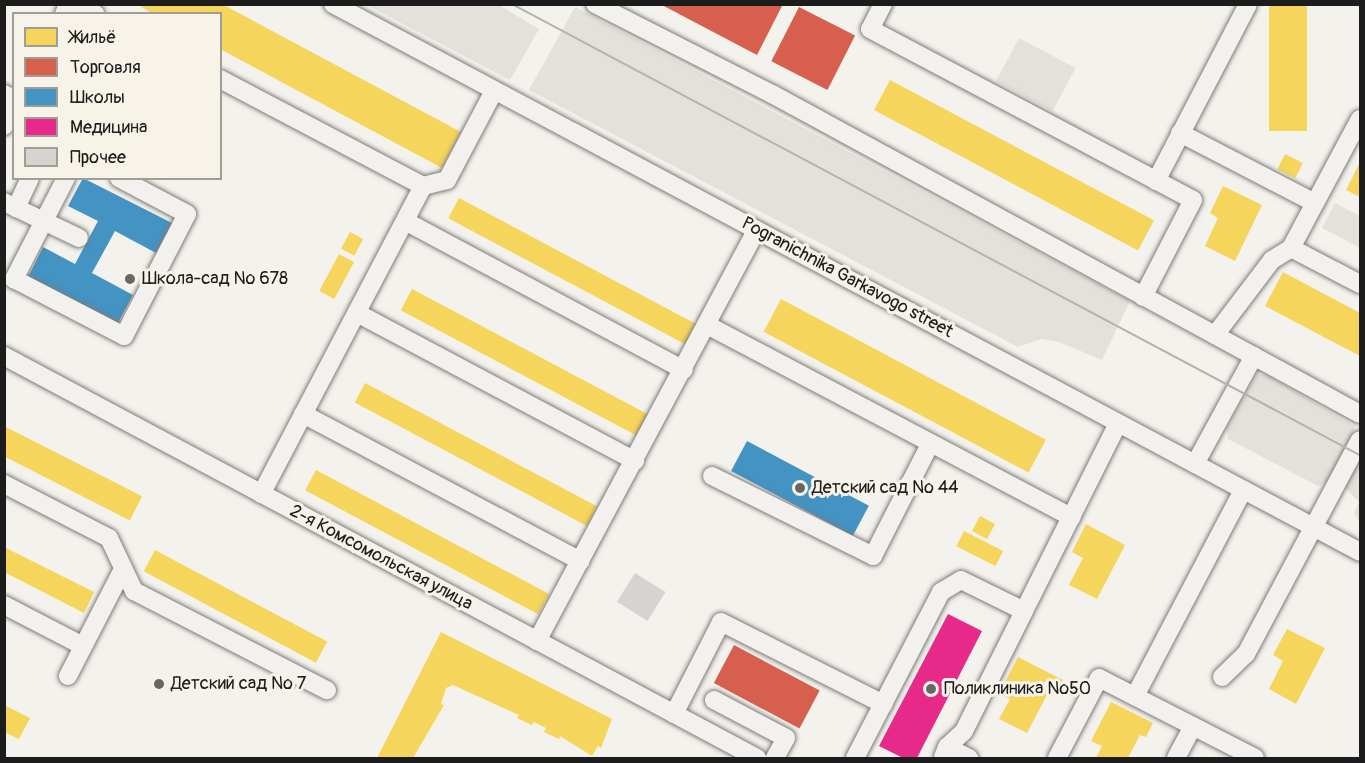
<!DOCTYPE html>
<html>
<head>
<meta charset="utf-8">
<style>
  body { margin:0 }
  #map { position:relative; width:1365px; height:763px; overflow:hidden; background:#f4f2ec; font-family:Pangolin,sans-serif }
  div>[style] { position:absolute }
  .green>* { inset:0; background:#e4e1da; transform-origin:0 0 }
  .homes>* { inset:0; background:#f6d55c; transform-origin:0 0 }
  .shops>* { inset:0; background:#d6604d; transform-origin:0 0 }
  .schools>* { inset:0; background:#4393c3; transform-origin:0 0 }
  .health>* { inset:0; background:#e7298a }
  .building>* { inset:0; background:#d5d4d0; transform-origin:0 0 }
  .roads { filter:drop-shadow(0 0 2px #7d7c7a) drop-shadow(0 0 2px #7d7c7a) }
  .minor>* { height:18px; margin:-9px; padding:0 9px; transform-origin:9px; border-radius:9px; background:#f2f1ed }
  .tram>* { height:1.5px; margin:-0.75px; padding:0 0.75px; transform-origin:0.75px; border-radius:0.75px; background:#b4b3b0 }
  .dots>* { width:16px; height:16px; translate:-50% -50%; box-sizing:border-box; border:3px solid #f7f3e8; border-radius:50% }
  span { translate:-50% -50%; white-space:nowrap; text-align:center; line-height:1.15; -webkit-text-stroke:6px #f7f3e8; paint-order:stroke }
  .street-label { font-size:18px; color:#1c1c1c }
  .poi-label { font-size:18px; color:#1c1c1c }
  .left { translate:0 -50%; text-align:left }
  .frame { position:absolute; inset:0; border:6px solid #1c1c1c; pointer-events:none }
  .legend { position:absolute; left:12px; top:12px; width:210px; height:168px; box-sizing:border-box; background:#f7f3e8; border:2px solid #9f9d96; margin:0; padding:8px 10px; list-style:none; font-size:18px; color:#1c1c1c }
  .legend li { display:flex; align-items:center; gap:12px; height:30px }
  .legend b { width:30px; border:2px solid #9f9d96 }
</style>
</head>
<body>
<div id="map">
  <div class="green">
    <div style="clip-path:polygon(367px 5px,499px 5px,539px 29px,510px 80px)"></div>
    <div style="clip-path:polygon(575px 7px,1130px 301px,1102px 360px,1059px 342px,1041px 339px,1018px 347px,529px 90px)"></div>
    <div style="left:1019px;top:38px;width:64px;height:49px;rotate:28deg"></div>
    <div style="clip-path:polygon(1335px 203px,1360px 216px,1360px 248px,1322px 228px)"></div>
    <div style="clip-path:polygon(1257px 374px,1267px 375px,1354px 426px,1354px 435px,1329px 482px,1318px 486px,1228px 439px,1227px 427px)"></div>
    <div style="clip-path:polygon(1360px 457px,1360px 524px,1354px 513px,1359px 502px,1345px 488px)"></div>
  </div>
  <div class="homes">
    <div style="clip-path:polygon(137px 4px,222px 4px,461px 132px,442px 168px,220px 49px,220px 14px,153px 14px)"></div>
    <div style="left:1269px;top:4px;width:38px;height:127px"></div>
    <div style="left:890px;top:80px;width:299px;height:34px;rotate:28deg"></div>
    <div style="left:1285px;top:154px;width:20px;height:17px;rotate:27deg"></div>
    <div style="clip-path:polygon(1360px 162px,1360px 197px,1346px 190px)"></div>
    <div style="clip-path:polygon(1223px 186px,1262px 205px,1235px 261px,1205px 246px,1218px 218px,1210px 213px)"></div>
    <div style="left:459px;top:198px;width:269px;height:23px;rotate:28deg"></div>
    <div style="left:350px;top:232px;width:15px;height:19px;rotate:28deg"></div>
    <div style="left:339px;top:254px;width:17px;height:42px;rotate:28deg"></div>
    <div style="clip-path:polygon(1283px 272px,1360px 313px,1360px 356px,1265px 306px)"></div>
    <div style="left:412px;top:289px;width:267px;height:24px;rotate:28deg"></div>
    <div style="left:781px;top:299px;width:300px;height:37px;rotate:28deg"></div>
    <div style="left:365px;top:383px;width:263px;height:22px;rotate:28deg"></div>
    <div style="left:4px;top:426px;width:155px;height:27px;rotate:27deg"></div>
    <div style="left:316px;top:470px;width:264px;height:23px;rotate:28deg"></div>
    <div style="left:980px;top:516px;width:17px;height:17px;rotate:28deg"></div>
    <div style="clip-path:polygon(1086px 524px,1125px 545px,1097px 599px,1069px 585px,1083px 558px,1072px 552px)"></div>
    <div style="left:964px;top:531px;width:44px;height:17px;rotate:27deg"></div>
    <div style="clip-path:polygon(4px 547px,94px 592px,84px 613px,4px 572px)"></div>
    <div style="left:155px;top:550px;width:195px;height:24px;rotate:28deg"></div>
    <div style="clip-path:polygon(1287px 629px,1325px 648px,1296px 704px,1269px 689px,1283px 661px,1273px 655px)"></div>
    <div style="clip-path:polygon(441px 632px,612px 719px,601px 748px,598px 746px,592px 756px,560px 736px,559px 739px,544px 732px,546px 728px,534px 722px,532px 725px,517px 718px,519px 715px,453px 685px,446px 688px,441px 704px,444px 705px,413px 758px,377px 758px)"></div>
    <div style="clip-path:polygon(1018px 657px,1063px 680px,1057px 692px,1050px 689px,1027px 733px,999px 719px,1010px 699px,999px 694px)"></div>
    <div style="clip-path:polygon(1111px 702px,1153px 723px,1146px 737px,1140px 735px,1128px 758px,1096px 758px,1102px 746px,1091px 741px)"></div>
    <div style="clip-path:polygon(4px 705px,30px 718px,19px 739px,4px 732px)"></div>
  </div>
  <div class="shops">
    <div style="clip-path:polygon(660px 4px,783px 4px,757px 55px)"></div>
    <div style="left:799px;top:7px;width:63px;height:61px;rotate:27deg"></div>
    <div style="left:734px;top:645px;width:97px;height:43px;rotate:28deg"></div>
  </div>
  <div class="schools">
    <div style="clip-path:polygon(83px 178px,172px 223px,156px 253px,115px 231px,92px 273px,133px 295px,117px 325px,28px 277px,43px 247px,75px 264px,98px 221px,68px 206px)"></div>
    <div style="left:747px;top:441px;width:138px;height:34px;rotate:28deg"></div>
  </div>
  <div class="health">
    <div style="clip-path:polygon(948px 614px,982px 631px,917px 758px,903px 758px,879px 746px)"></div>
  </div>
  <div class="building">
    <div style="left:635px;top:573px;width:36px;height:34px;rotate:32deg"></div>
  </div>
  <div class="roads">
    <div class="minor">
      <div style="left:78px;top:4px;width:20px;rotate:30deg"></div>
      <div style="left:333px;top:4px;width:1164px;rotate:28.08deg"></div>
      <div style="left:595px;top:4px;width:199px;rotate:27deg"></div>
      <div style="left:772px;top:94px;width:669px;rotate:28.56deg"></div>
      <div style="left:883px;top:4px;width:28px;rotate:117deg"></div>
      <div style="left:870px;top:29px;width:365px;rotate:27.9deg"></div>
      <div style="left:1193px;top:200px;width:109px;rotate:117.3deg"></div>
      <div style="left:64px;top:14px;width:11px;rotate:-68deg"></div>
      <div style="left:220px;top:79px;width:229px;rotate:27.8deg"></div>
      <div style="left:423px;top:186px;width:348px;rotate:117.7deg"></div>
      <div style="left:4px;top:94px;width:11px;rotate:27deg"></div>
      <div style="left:4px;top:126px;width:20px;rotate:-60deg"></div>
      <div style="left:1180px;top:133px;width:152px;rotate:27.4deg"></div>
      <div style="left:66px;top:178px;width:114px;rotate:117.2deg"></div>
      <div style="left:14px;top:279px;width:124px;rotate:27.4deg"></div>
      <div style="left:124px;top:336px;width:137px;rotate:-62.7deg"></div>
      <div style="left:187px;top:214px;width:77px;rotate:-152.1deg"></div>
      <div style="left:1156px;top:181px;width:199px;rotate:-62.5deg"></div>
      <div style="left:423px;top:186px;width:25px;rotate:-14deg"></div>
      <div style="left:447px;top:180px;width:101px;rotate:-62.2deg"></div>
      <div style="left:4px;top:202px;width:83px;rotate:25.6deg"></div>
      <div style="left:16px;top:208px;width:33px;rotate:-65deg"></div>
      <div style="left:405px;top:221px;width:316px;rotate:28.1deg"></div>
      <div style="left:1291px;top:248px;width:146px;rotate:-61.9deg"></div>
      <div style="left:357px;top:313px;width:315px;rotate:28deg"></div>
      <div style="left:707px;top:325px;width:412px;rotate:27.8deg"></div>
      <div style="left:1215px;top:335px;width:94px;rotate:-52.8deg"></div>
      <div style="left:1272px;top:260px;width:22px;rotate:-32deg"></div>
      <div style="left:1291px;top:248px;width:78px;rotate:27.6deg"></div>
      <div style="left:4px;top:356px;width:854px;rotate:28.1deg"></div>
      <div style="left:303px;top:414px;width:314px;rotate:27.9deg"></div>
      <div style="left:1195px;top:464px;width:123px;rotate:-61.4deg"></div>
      <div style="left:712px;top:476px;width:180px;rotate:26.4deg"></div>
      <div style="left:873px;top:556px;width:126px;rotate:-63deg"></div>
      <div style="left:4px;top:484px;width:118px;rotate:27.2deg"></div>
      <div style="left:109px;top:538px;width:59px;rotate:64.7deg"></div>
      <div style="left:134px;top:591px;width:217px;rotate:27.2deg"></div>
      <div style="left:4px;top:605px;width:89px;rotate:27.4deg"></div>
      <div style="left:537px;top:641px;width:466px;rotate:-61.9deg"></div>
      <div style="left:68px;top:676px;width:120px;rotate:-62.8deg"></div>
      <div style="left:1222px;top:677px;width:33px;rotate:-44deg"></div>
      <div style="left:1246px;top:654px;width:242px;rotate:-62deg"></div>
      <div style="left:1135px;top:696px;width:233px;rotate:-62.3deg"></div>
      <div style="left:714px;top:700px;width:81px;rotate:27.8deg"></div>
      <div style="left:786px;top:738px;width:23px;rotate:119deg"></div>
      <div style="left:674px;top:714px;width:103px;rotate:-62.9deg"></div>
      <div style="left:721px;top:622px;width:182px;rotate:26.8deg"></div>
      <div style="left:947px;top:747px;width:23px;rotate:-43deg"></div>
      <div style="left:964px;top:731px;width:134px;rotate:-63.4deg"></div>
      <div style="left:943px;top:757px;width:11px;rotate:-68deg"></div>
      <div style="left:947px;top:747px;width:25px;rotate:27deg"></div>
      <div style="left:855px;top:758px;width:187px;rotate:-62.6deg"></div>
      <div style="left:941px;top:592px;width:23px;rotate:-31deg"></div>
      <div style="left:961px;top:580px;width:70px;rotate:26.2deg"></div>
      <div style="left:1024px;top:611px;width:210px;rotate:-63.4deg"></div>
      <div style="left:1057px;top:758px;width:90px;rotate:-62.3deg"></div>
      <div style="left:1099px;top:678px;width:175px;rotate:27.1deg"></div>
      <div style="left:1176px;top:758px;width:36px;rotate:-62deg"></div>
    </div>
  </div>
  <div class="tram">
    <div style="left:512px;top:4px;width:960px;rotate:28.01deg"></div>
  </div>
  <div class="dots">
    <div style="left:130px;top:279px;background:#686765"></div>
    <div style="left:800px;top:488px;background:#686765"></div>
    <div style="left:159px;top:684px;background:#686765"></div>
    <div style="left:931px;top:689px;background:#686765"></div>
  </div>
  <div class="street-label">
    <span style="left:847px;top:278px;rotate:28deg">Pogranichnika Garkavogo street</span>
    <span style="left:381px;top:558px;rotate:28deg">2-я Комсомольская улица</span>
  </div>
  <div class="poi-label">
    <span class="left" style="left:142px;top:279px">Школа-сад № 678</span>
    <span class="left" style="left:812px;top:488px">Детский сад № 44</span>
    <span class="left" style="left:171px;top:684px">Детский сад № 7</span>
    <span class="left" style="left:944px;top:689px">Поликлиника №50</span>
  </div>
  <div class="frame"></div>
  <ul class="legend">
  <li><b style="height:16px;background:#f6d55c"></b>Жильё</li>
  <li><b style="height:16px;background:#d6604d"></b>Торговля</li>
  <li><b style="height:16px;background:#4393c3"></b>Школы</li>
  <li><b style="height:16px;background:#e7298a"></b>Медицина</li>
  <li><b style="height:16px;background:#d5d4d0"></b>Прочее</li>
  </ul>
</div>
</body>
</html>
